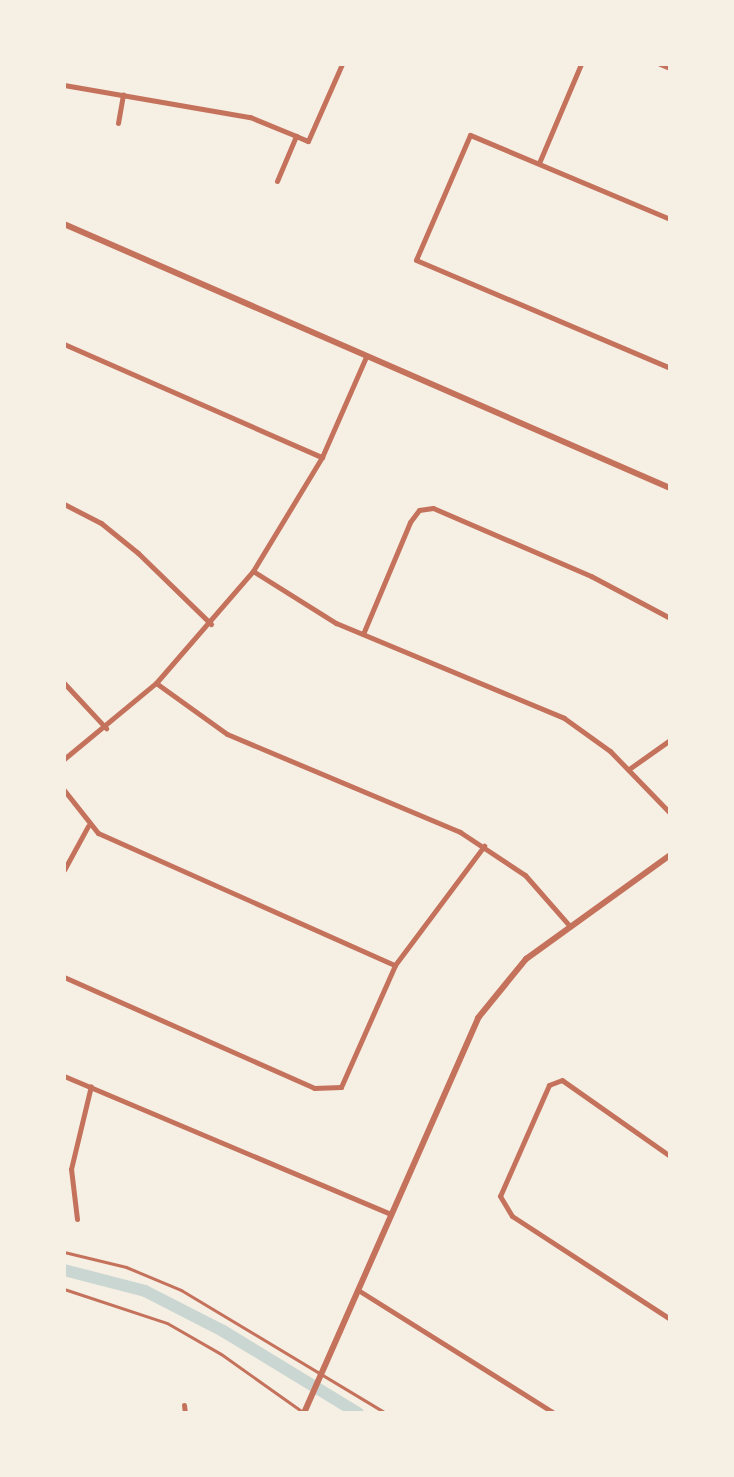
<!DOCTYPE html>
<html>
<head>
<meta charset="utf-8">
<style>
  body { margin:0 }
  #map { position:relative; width:734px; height:1477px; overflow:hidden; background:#f6efe4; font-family:Roboto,sans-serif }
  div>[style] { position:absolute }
  .canal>* { height:12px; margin:-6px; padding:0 6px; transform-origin:6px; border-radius:6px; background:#c9d6d2 }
  .service>* { height:3px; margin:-1.5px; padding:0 1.5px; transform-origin:1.5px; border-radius:1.5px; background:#c5725c }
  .minor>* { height:5px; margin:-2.5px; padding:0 2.5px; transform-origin:2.5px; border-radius:2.5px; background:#c5725c }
  .tertiary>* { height:6px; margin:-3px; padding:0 3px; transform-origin:3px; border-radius:3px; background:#c5725c }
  span { translate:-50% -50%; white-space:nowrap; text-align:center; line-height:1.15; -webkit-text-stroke:6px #f6efe4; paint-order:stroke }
  .frame { position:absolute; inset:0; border:66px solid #f6efe4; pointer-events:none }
</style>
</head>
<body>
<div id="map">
  <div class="canal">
    <div style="left:64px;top:1270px;width:84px;rotate:14.5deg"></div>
    <div style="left:145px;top:1291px;width:88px;rotate:27.1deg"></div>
    <div style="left:223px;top:1331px;width:158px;rotate:31.3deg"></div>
  </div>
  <div class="service">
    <div style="left:64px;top:1252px;width:64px;rotate:13.6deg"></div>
    <div style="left:126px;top:1267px;width:60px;rotate:22.7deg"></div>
    <div style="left:181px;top:1290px;width:239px;rotate:31deg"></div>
    <div style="left:64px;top:1289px;width:108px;rotate:18.3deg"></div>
    <div style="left:167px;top:1323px;width:62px;rotate:29.9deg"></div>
    <div style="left:221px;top:1354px;width:102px;rotate:35.4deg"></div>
  </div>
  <div class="minor">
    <div style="left:660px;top:64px;width:11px;rotate:22deg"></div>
    <div style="left:64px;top:85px;width:189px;rotate:9.8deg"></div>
    <div style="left:250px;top:117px;width:50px;rotate:22.4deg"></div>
    <div style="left:118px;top:123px;width:29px;rotate:-80deg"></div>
    <div style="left:539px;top:163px;width:108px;rotate:-67deg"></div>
    <div style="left:277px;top:181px;width:49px;rotate:-67.1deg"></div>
    <div style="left:296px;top:136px;width:13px;rotate:23deg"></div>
    <div style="left:308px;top:141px;width:84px;rotate:-66.2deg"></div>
    <div style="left:670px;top:219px;width:217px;rotate:-157.2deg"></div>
    <div style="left:470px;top:135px;width:136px;rotate:113.4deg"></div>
    <div style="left:416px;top:260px;width:276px;rotate:23deg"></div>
    <div style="left:64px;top:344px;width:282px;rotate:23.7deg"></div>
    <div style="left:64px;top:504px;width:42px;rotate:27.2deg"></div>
    <div style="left:101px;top:523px;width:48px;rotate:39deg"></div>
    <div style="left:138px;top:553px;width:102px;rotate:44.2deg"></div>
    <div style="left:253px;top:571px;width:98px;rotate:32.1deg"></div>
    <div style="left:336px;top:623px;width:247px;rotate:22.6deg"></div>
    <div style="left:564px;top:718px;width:57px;rotate:35.7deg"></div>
    <div style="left:610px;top:751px;width:86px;rotate:45.9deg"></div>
    <div style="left:363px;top:634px;width:121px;rotate:-67.2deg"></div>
    <div style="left:410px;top:522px;width:15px;rotate:-53deg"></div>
    <div style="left:419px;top:510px;width:14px;rotate:-8deg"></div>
    <div style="left:433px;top:508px;width:172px;rotate:23.3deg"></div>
    <div style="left:591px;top:576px;width:89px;rotate:28deg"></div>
    <div style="left:64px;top:683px;width:62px;rotate:47deg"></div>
    <div style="left:156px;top:683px;width:87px;rotate:35.7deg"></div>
    <div style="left:227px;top:734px;width:253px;rotate:22.8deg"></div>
    <div style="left:460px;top:832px;width:78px;rotate:33.5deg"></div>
    <div style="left:525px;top:875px;width:67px;rotate:48.7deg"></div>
    <div style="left:64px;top:759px;width:119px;rotate:-39.6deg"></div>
    <div style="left:156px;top:683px;width:148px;rotate:-49.1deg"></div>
    <div style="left:253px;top:571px;width:133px;rotate:-58.8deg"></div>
    <div style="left:322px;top:457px;width:109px;rotate:-66.3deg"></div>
    <div style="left:629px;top:769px;width:50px;rotate:-35.3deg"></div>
    <div style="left:64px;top:790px;width:55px;rotate:51.7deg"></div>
    <div style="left:98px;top:833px;width:325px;rotate:24deg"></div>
    <div style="left:64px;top:870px;width:50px;rotate:-61.4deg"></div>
    <div style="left:64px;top:977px;width:274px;rotate:23.9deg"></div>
    <div style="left:314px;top:1088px;width:27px;rotate:-2deg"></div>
    <div style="left:341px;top:1087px;width:133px;rotate:-66.1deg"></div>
    <div style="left:395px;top:965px;width:149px;rotate:-53.2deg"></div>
    <div style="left:64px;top:1076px;width:355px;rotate:22.9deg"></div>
    <div style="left:670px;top:1156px;width:132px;rotate:-144.9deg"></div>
    <div style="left:562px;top:1080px;width:14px;rotate:159deg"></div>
    <div style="left:549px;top:1085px;width:121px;rotate:113.8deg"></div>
    <div style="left:500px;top:1196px;width:23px;rotate:59deg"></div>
    <div style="left:512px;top:1216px;width:189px;rotate:33.1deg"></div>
    <div style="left:77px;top:1219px;width:50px;rotate:-96.8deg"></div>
    <div style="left:71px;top:1169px;width:85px;rotate:-76.5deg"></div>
    <div style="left:358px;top:1290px;width:231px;rotate:32.1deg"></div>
    <div style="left:184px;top:1405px;width:8px;rotate:83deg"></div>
  </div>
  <div class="tertiary">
    <div style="left:64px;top:224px;width:661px;rotate:23.54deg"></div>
    <div style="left:304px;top:1413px;width:432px;rotate:-66.2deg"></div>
    <div style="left:478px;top:1018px;width:76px;rotate:-50.9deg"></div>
    <div style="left:526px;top:959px;width:178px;rotate:-35.8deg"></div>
  </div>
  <div class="frame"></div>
</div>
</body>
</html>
